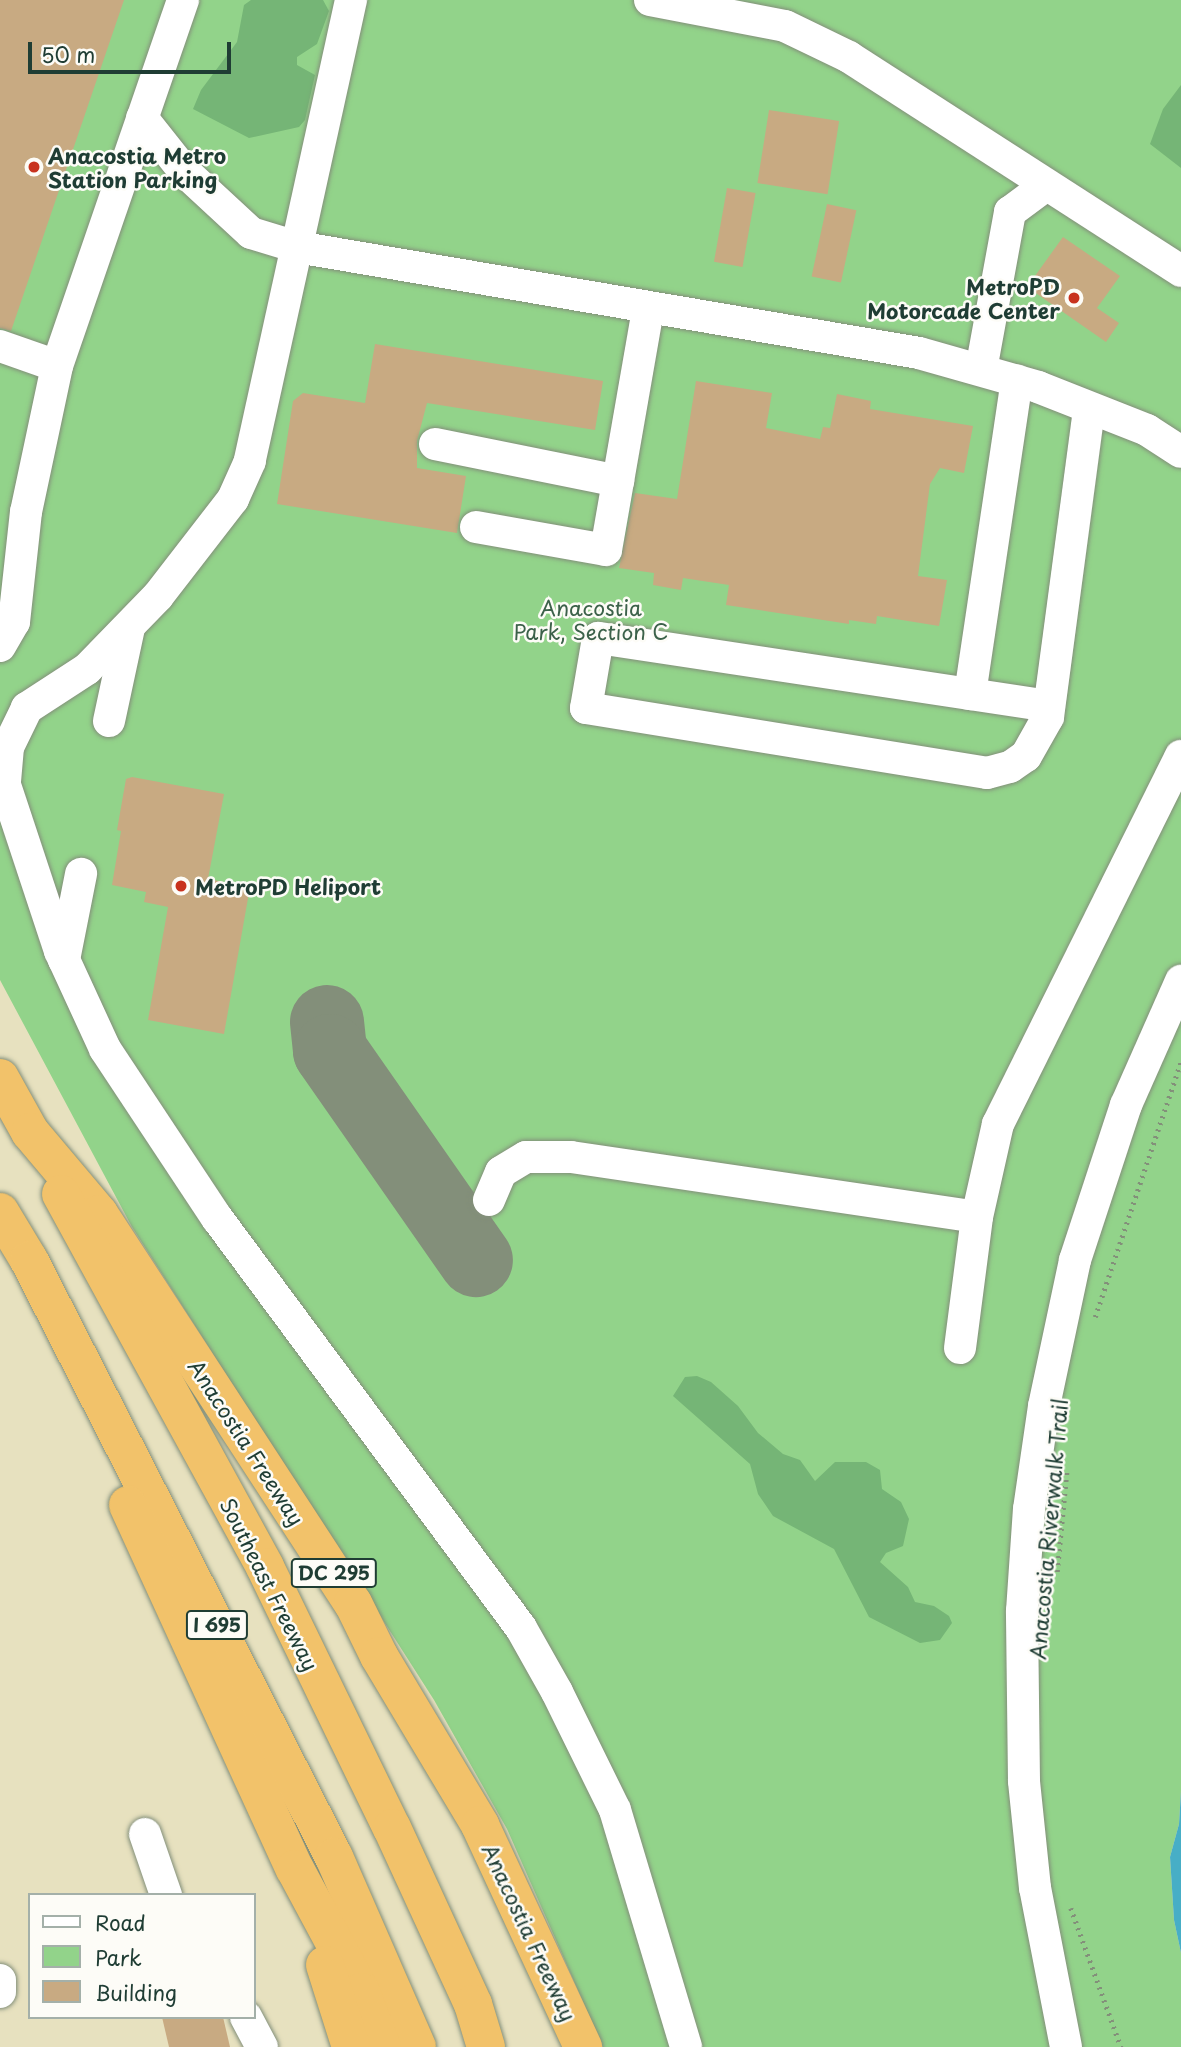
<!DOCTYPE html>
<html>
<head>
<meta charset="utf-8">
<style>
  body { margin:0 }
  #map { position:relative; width:1181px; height:2047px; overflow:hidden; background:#e7e1bf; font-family:"Playpen Sans",sans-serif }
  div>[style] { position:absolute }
  .green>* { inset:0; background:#92d38a }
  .forest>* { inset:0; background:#75b576 }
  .water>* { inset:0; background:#47aec6 }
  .taxiway>* { height:74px; margin:-37px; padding:0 37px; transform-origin:37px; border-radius:37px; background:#838f7a }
  .building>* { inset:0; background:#c8aa82; transform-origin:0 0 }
  .path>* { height:4.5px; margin-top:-2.25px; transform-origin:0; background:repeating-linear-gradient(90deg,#838f7a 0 2px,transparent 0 7px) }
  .roads { filter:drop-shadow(0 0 2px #838f7a) drop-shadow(0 0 2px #838f7a) }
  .minor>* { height:32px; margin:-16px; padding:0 16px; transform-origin:16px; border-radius:16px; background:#fff }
  .highway>* { height:38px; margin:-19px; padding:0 19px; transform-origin:19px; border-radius:19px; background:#f2c26a }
  .dots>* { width:19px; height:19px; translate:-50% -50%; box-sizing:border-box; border:4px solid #fdfcf7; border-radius:50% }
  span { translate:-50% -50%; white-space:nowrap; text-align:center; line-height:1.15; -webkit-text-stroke:5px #fdfcf7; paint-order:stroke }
  .shield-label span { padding:2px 5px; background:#fdfcf7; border:2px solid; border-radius:5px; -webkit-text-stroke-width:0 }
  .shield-label { font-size:19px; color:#1f3d34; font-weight:700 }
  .poi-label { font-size:21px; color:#1f3d34; font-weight:700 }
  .left { translate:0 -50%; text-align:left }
  .right { translate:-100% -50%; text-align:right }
  .park-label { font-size:21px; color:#3c624a }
  .street-label { font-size:21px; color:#1f3d34 }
  .legend { position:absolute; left:28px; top:1893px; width:228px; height:126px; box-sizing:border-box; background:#fdfcf7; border:2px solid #a4b0a9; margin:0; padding:9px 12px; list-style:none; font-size:21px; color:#1f3d34 }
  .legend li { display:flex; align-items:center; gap:14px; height:35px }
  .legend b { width:35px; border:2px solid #a4b0a9 }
  .scale { position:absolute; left:28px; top:42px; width:203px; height:32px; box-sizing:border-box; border:4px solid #1f3d34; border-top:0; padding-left:9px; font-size:21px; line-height:24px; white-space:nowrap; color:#1f3d34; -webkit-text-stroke:5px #fdfcf7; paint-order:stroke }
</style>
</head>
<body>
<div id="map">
  <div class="green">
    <div style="clip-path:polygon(0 0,1181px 0,1181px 1791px,1179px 1824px,1170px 1857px,1174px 1920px,1181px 1953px,1181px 2047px,603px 2047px,507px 1829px,434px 1700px,132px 1227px,0 980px)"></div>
  </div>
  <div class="forest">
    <div style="clip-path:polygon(251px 0,323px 0,329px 11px,317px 44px,297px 57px,297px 65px,315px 75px,305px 120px,299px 127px,249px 138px,193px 109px,201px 90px,237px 42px,244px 5px)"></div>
    <div style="clip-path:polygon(1181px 85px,1181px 168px,1150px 144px,1163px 109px)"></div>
    <div style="clip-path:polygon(697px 1376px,711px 1382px,738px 1406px,758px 1433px,783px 1454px,800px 1460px,815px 1481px,835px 1462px,866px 1462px,880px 1470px,882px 1489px,901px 1502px,909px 1519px,903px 1546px,886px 1553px,880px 1562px,908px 1587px,915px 1602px,934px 1606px,949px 1616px,952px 1623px,940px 1640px,920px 1643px,869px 1617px,834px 1549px,773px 1516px,758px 1494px,750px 1464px,673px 1396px,685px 1377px)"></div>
  </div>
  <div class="water">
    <div style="clip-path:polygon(1181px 1791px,1181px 1953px,1174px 1920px,1170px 1857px,1179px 1824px)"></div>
  </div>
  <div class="taxiway">
    <div style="left:327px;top:1022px;width:29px;rotate:84deg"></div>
    <div style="left:330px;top:1051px;width:255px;rotate:55.1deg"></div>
  </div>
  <div class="building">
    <div style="clip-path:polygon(0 0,124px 0,11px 331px,0 328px)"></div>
    <div style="left:769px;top:110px;width:71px;height:74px;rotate:9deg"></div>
    <div style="left:727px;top:188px;width:29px;height:75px;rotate:10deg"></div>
    <div style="left:827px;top:204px;width:30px;height:74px;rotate:12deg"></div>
    <div style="clip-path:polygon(1063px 237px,1120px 276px,1097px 308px,1119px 323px,1106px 342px,1027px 287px)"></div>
    <div style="clip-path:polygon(375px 344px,603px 381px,595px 430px,427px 403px,417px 441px,417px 468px,466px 476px,457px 533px,277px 504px,293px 401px,303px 393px,365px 403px)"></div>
    <div style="clip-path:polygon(696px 381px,772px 393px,766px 428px,820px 439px,823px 427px,830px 428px,837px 394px,871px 401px,870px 409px,973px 426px,964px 473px,940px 468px,930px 484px,918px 576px,947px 580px,939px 626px,877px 616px,876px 624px,849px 620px,849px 624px,726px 605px,729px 585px,683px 578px,681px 590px,653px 585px,654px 573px,619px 568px,635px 493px,677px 499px)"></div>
    <div style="clip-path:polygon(132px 777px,224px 794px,208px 879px,250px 887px,224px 1034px,148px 1020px,168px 907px,144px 902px,146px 892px,112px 885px,121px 831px,117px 830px,126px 779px)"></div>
    <div style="clip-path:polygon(162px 2017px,223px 2017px,230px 2047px,169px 2047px)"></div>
  </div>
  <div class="path">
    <div style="left:1095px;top:1317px;width:269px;rotate:-71.4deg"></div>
    <div style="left:1057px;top:1572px;width:103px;rotate:-84.5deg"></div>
    <div style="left:1071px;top:1908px;width:148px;rotate:70.2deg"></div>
  </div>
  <div class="roads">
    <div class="minor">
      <div style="left:351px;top:0;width:472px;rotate:102.4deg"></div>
      <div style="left:250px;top:461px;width:42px;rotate:114.1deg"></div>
      <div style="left:233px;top:499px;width:123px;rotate:127.7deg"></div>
      <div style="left:158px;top:596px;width:102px;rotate:134.2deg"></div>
      <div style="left:87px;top:669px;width:72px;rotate:147deg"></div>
      <div style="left:27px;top:708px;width:43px;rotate:116deg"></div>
      <div style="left:8px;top:747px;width:38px;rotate:95deg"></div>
      <div style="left:5px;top:785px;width:175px;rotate:71.7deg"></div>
      <div style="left:60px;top:951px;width:108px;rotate:65.3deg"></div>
      <div style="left:105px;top:1049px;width:203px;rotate:56.5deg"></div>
      <div style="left:217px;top:1218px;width:510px;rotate:53.44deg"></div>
      <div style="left:521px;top:1628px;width:73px;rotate:60.6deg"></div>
      <div style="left:557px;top:1692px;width:131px;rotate:63.8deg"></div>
      <div style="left:615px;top:1810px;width:247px;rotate:73.3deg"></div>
      <div style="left:650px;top:0;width:137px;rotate:10.9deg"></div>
      <div style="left:785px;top:26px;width:71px;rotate:25.8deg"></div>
      <div style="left:849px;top:57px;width:395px;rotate:32.8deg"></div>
      <div style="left:142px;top:118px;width:68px;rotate:51.6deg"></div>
      <div style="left:184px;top:171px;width:91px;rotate:42.8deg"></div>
      <div style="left:251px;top:233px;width:48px;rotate:16.9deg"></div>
      <div style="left:297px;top:247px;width:631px;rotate:9.67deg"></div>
      <div style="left:919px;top:353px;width:124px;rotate:15.9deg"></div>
      <div style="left:1038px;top:387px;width:117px;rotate:21.5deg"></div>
      <div style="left:1147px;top:430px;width:40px;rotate:32.9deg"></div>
      <div style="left:0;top:346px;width:60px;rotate:19.3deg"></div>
      <div style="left:981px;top:370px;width:161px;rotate:-79.6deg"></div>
      <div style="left:1010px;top:212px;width:44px;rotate:-36.6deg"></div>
      <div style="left:435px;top:444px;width:187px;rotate:11.4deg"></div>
      <div style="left:476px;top:527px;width:132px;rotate:10deg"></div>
      <div style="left:606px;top:550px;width:245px;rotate:-80.1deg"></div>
      <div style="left:0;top:646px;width:28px;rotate:-60deg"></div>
      <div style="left:14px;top:622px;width:111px;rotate:-83.8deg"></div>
      <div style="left:26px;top:512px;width:149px;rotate:-78deg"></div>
      <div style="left:57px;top:366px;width:387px;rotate:-71deg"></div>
      <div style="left:970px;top:694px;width:317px;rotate:-81.5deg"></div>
      <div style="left:1049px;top:706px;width:456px;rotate:-171.4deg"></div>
      <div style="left:598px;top:638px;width:71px;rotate:99.7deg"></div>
      <div style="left:586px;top:708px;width:406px;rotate:9.2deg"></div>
      <div style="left:987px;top:773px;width:24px;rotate:-15deg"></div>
      <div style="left:1010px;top:767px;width:19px;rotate:-35deg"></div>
      <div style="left:1026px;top:756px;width:45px;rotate:-60.6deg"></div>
      <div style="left:1048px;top:717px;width:310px;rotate:-82.4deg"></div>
      <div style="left:109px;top:721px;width:95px;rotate:-77.9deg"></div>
      <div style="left:64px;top:960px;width:88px;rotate:-78.8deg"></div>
      <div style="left:489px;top:1200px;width:30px;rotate:-67deg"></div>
      <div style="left:501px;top:1172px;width:29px;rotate:-31deg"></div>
      <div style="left:526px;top:1157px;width:45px"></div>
      <div style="left:571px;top:1157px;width:410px;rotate:8.4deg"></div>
      <div style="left:960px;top:1348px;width:132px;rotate:-82.6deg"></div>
      <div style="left:977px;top:1217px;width:95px;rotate:-77.3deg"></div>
      <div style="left:998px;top:1124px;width:411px;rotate:-63.6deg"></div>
      <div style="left:145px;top:1834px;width:65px;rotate:71deg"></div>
      <div style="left:0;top:1980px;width:12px;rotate:90deg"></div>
      <div style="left:246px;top:2017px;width:34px;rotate:62deg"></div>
      <div style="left:1066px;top:2047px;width:162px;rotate:-101deg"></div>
      <div style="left:1035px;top:1888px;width:108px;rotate:-95.9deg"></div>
      <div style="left:1024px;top:1781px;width:170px;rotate:-90.7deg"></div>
      <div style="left:1022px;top:1611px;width:102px;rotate:-86.1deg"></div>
      <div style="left:1029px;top:1509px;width:104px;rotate:-81.7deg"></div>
      <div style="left:1044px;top:1406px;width:149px;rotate:-78deg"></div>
      <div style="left:1075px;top:1260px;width:163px;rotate:-71.8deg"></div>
      <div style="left:1126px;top:1105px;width:136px;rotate:-66.1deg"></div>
    </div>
    <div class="highway">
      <div style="left:0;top:1078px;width:62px;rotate:60.9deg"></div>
      <div style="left:30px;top:1132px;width:107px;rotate:49.9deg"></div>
      <div style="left:99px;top:1214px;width:465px;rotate:56.9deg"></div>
      <div style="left:353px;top:1603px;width:59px;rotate:63.9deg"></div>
      <div style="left:379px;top:1656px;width:197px;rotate:59.1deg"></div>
      <div style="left:480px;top:1825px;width:245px;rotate:65.1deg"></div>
      <div style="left:61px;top:1194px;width:425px;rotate:61.3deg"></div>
      <div style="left:265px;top:1567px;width:290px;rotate:64.1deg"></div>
      <div style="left:392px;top:1828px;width:194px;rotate:65.3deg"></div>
      <div style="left:473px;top:2004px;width:45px;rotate:73.2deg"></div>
      <div style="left:0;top:1212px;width:56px;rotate:58.9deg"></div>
      <div style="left:29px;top:1260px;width:670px;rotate:62.94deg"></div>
      <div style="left:334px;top:1857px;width:207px;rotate:66.4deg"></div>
      <div style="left:128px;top:1505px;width:400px;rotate:65.4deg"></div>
      <div style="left:295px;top:1869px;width:140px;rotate:61.8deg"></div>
      <div style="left:361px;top:1992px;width:59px;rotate:69.1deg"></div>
      <div style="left:325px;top:1965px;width:86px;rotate:72.4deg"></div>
    </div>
  </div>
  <div class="dots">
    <div style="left:34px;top:167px;background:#c8321e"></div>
    <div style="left:1074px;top:298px;background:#c8321e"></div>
    <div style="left:181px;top:886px;background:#c8321e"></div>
  </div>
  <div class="shield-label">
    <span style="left:334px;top:1573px">DC 295</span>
    <span style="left:217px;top:1625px">I 695</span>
  </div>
  <div class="poi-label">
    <span class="left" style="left:48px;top:167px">Anacostia Metro<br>Station Parking</span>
    <span class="right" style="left:1060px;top:298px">MetroPD<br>Motorcade Center</span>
    <span class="left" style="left:195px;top:886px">MetroPD Heliport</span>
  </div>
  <div class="park-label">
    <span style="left:591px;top:619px">Anacostia<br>Park, Section C</span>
  </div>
  <div class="street-label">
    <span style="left:247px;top:1442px;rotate:57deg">Anacostia Freeway</span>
    <span style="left:1048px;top:1529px;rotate:-85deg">Anacostia Riverwalk Trail</span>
    <span style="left:270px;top:1584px;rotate:63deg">Southeast Freeway</span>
    <span style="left:530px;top:1932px;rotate:65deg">Anacostia Freeway</span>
  </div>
  <ul class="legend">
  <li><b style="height:9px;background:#fff"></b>Road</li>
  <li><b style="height:19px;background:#92d38a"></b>Park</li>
  <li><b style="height:19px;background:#c8aa82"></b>Building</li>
  </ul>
  <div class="scale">50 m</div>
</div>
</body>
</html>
